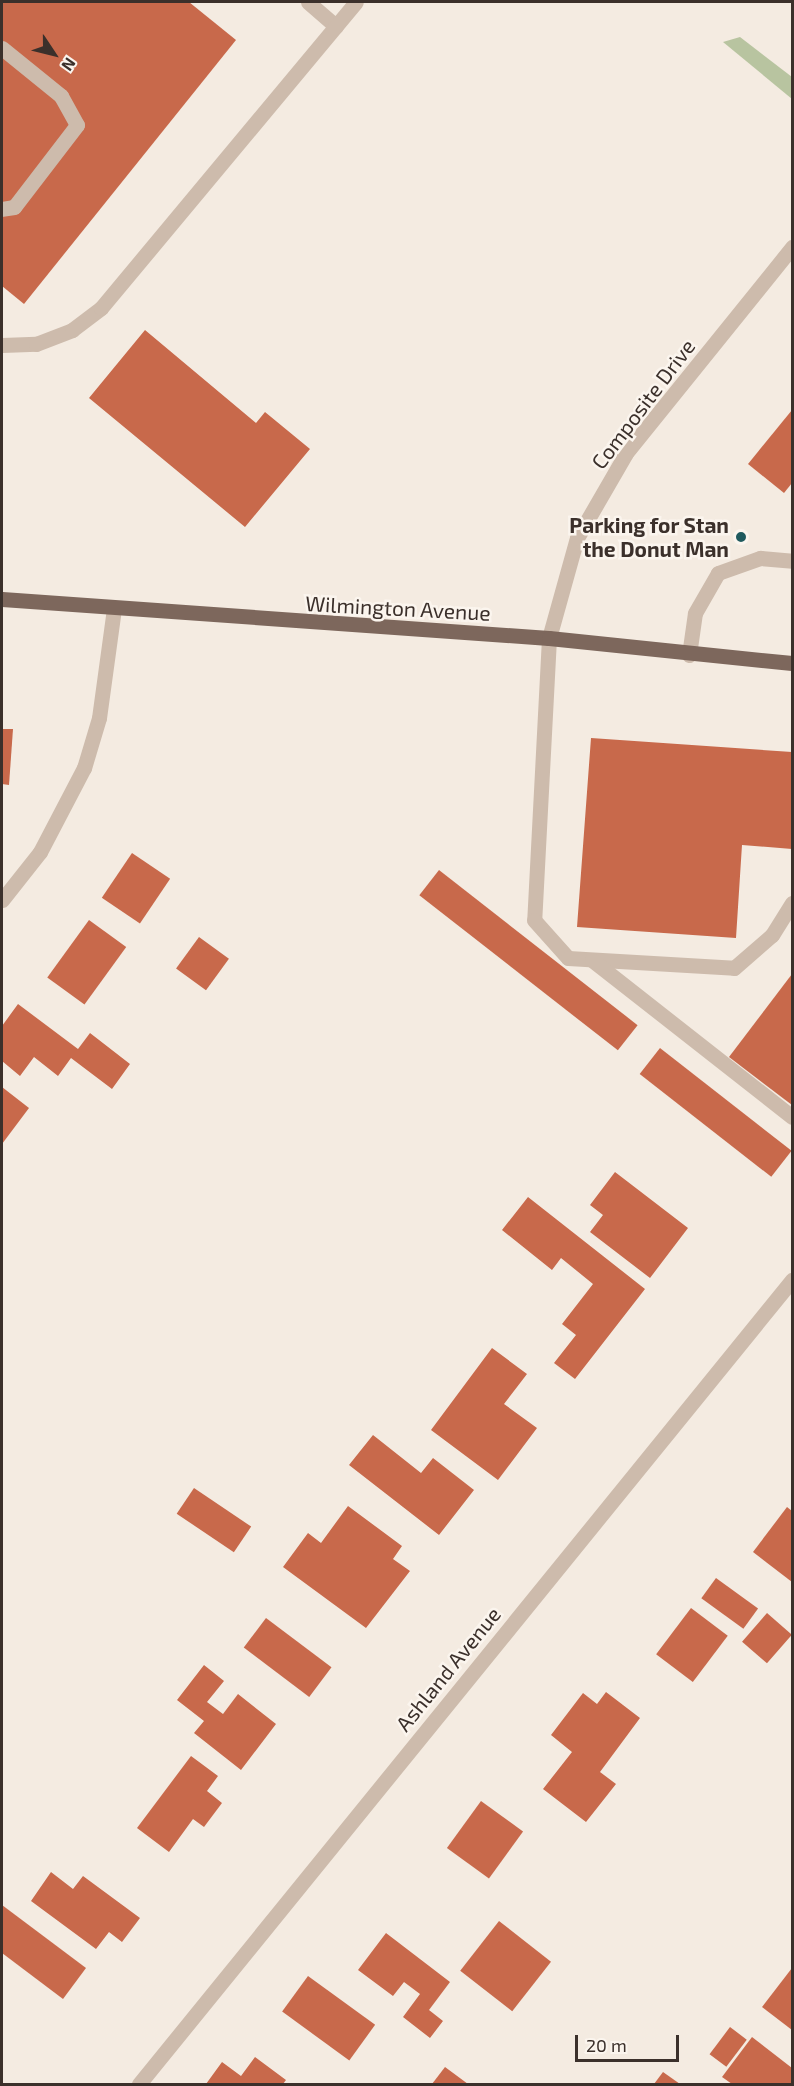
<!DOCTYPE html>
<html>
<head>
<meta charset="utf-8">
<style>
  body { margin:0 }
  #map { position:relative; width:794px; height:2086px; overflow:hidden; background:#f4ebe1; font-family:"Exo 2",sans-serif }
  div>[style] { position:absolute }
  .green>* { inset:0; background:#b8c4a0 }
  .building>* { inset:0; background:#c8694b; transform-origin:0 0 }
  .service>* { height:15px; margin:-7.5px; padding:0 7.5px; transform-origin:7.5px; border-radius:7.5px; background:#cdbbac }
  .minor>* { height:15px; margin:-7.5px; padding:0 7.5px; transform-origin:7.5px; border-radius:7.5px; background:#cdbbac }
  .primary>* { height:15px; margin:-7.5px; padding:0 7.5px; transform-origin:7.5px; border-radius:7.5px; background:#7d675c }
  .dots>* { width:16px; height:16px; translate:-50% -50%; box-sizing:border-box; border:3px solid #fbf5ee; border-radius:50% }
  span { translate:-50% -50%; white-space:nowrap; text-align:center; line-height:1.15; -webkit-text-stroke:5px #fbf5ee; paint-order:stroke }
  .street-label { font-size:21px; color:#3b302b }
  .poi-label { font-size:21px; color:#3b302b; font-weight:700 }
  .right { translate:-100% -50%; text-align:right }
  .frame { position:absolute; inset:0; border:3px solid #3b302b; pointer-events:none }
  .north { position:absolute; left:24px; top:24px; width:60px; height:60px; -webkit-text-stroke:4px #fbf5ee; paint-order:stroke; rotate:125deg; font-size:16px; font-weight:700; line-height:24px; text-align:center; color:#3b302b }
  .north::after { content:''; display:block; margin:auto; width:21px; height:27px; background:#3b302b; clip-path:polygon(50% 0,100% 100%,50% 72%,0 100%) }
  .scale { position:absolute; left:575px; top:2035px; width:104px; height:27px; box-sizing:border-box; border:3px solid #3b302b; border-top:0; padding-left:8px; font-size:18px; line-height:21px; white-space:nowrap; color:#3b302b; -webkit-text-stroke:4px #fbf5ee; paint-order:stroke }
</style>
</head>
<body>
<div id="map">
  <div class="green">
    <div style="clip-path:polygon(740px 37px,792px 77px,792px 99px,723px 42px)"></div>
  </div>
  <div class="building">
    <div style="clip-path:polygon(2px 2px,189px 2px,236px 40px,24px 304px,2px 286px)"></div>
    <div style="clip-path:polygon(145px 330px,256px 423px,265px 412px,310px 449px,245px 527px,89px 398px)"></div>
    <div style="clip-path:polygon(792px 410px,792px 483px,784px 493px,748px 464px)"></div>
    <div style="clip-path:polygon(2px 729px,13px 729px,9px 785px,2px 784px)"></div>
    <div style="clip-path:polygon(591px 738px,792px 752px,792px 849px,742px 845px,736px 938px,577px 927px)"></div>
    <div style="left:132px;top:853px;width:46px;height:54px;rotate:34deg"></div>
    <div style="left:439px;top:870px;width:252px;height:32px;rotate:38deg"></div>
    <div style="left:89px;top:920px;width:46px;height:71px;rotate:36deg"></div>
    <div style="left:199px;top:937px;width:37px;height:39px;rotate:36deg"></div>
    <div style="clip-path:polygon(792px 974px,792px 1105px,729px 1057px)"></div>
    <div style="clip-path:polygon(18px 1004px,78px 1049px,90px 1033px,130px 1064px,112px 1089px,71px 1058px,58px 1076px,34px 1057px,20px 1076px,2px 1061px,2px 1026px)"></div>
    <div style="left:660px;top:1048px;width:167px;height:33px;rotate:38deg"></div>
    <div style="clip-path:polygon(2px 1087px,29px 1108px,2px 1144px)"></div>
    <div style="clip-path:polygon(615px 1172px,688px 1228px,650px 1278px,590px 1232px,603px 1215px,590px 1205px)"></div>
    <div style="clip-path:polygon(528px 1197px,645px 1289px,575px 1379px,554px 1363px,576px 1335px,562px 1324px,593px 1284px,561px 1258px,552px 1270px,502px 1230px)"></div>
    <div style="clip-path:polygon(492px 1348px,527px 1374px,504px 1404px,537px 1428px,498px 1480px,431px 1430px)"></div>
    <div style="clip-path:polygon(373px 1435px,421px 1473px,433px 1458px,474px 1490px,439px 1535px,349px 1465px)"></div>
    <div style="left:194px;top:1488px;width:69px;height:31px;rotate:34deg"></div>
    <div style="clip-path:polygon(348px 1506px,402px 1546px,393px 1559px,410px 1571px,366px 1628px,283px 1567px,308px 1533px,321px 1543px)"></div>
    <div style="clip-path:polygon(787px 1507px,792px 1511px,792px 1582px,753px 1552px)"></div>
    <div style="left:716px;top:1578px;width:52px;height:25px;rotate:36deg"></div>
    <div style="left:691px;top:1608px;width:46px;height:58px;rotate:37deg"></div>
    <div style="left:767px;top:1613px;width:33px;height:38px;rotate:41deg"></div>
    <div style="left:266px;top:1618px;width:82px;height:37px;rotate:37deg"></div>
    <div style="clip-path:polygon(204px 1665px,224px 1681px,207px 1702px,223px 1714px,238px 1694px,276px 1724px,241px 1770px,194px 1733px,204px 1721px,177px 1700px)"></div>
    <div style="clip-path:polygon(606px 1692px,640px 1718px,600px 1772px,616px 1784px,586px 1822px,543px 1789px,572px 1752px,551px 1735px,583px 1693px,597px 1704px)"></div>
    <div style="clip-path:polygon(191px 1756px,218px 1776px,207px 1791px,222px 1803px,204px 1827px,193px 1819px,169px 1852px,137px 1828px)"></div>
    <div style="left:481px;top:1801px;width:52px;height:58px;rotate:36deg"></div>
    <div style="clip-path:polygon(51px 1872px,73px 1889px,83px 1876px,140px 1918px,122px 1942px,109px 1932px,96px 1949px,31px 1901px)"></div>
    <div style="clip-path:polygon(2px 1905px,86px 1968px,63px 1999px,2px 1953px)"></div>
    <div style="left:499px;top:1921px;width:66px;height:63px;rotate:38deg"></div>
    <div style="clip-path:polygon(386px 1933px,450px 1982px,429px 2010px,443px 2021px,430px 2038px,403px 2017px,420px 1994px,404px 1982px,393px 1996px,358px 1970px)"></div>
    <div style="clip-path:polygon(792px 1968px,792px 2030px,762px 2007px)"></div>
    <div style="left:308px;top:1976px;width:83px;height:44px;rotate:36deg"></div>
    <div style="left:730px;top:2027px;width:21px;height:34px;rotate:37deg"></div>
    <div style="clip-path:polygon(752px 2037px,792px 2068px,791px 2084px,732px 2084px,722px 2077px)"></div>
    <div style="clip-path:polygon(255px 2057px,286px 2080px,283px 2084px,206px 2084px,222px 2062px,241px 2076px)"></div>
    <div style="clip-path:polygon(445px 2067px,468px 2084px,432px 2084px)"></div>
    <div style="clip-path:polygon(663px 2072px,680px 2084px,654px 2084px)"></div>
  </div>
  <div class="service">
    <div style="left:308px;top:2px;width:37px;rotate:41deg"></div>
    <div style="left:2px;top:48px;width:76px;rotate:39.1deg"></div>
    <div style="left:61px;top:96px;width:33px;rotate:61deg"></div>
    <div style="left:77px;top:125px;width:103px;rotate:127.5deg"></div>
    <div style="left:14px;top:207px;width:12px;rotate:171deg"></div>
    <div style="left:2px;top:345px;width:34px;rotate:-2deg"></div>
    <div style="left:36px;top:344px;width:39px;rotate:-21deg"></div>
    <div style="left:72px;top:330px;width:36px;rotate:-37deg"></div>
    <div style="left:101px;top:308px;width:398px;rotate:-50.2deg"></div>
    <div style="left:549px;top:638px;width:282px;rotate:93deg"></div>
    <div style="left:534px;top:920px;width:51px;rotate:48.2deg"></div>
    <div style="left:568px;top:958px;width:166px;rotate:3.4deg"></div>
    <div style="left:734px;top:968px;width:50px;rotate:-41deg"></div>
    <div style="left:772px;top:935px;width:38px;rotate:-58deg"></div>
    <div style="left:689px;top:655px;width:42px;rotate:-81.9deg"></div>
    <div style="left:695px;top:613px;width:46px;rotate:-60.1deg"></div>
    <div style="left:718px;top:573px;width:45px;rotate:-19.7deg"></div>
    <div style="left:760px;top:558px;width:32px;rotate:5deg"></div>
    <div style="left:592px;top:960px;width:254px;rotate:38.1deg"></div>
  </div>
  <div class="minor">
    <div style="left:549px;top:638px;width:104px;rotate:-74.4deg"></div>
    <div style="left:577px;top:538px;width:98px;rotate:-60deg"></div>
    <div style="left:626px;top:453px;width:265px;rotate:-51.1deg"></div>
    <div style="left:2px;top:900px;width:61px;rotate:-51.6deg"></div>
    <div style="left:40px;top:852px;width:95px;rotate:-62.4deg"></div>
    <div style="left:84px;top:768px;width:52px;rotate:-73.3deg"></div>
    <div style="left:99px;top:718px;width:110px;rotate:-82.2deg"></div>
    <div style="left:139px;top:2084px;width:1036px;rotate:-50.92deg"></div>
  </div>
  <div class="primary">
    <div style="left:2px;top:599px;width:548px;rotate:4.08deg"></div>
    <div style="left:549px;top:638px;width:244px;rotate:5.9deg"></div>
  </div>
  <div class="dots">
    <div style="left:741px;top:537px;background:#1f5a5e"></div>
  </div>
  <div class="street-label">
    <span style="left:643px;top:404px;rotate:-53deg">Composite Drive</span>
    <span style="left:398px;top:608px;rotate:3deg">Wilmington Avenue</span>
    <span style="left:448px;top:1669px;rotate:-51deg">Ashland Avenue</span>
  </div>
  <div class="poi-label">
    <span class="right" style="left:729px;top:537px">Parking for Stan<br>the Donut Man</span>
  </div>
  <div class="frame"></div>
  <div class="north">N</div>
  <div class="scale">20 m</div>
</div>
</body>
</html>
